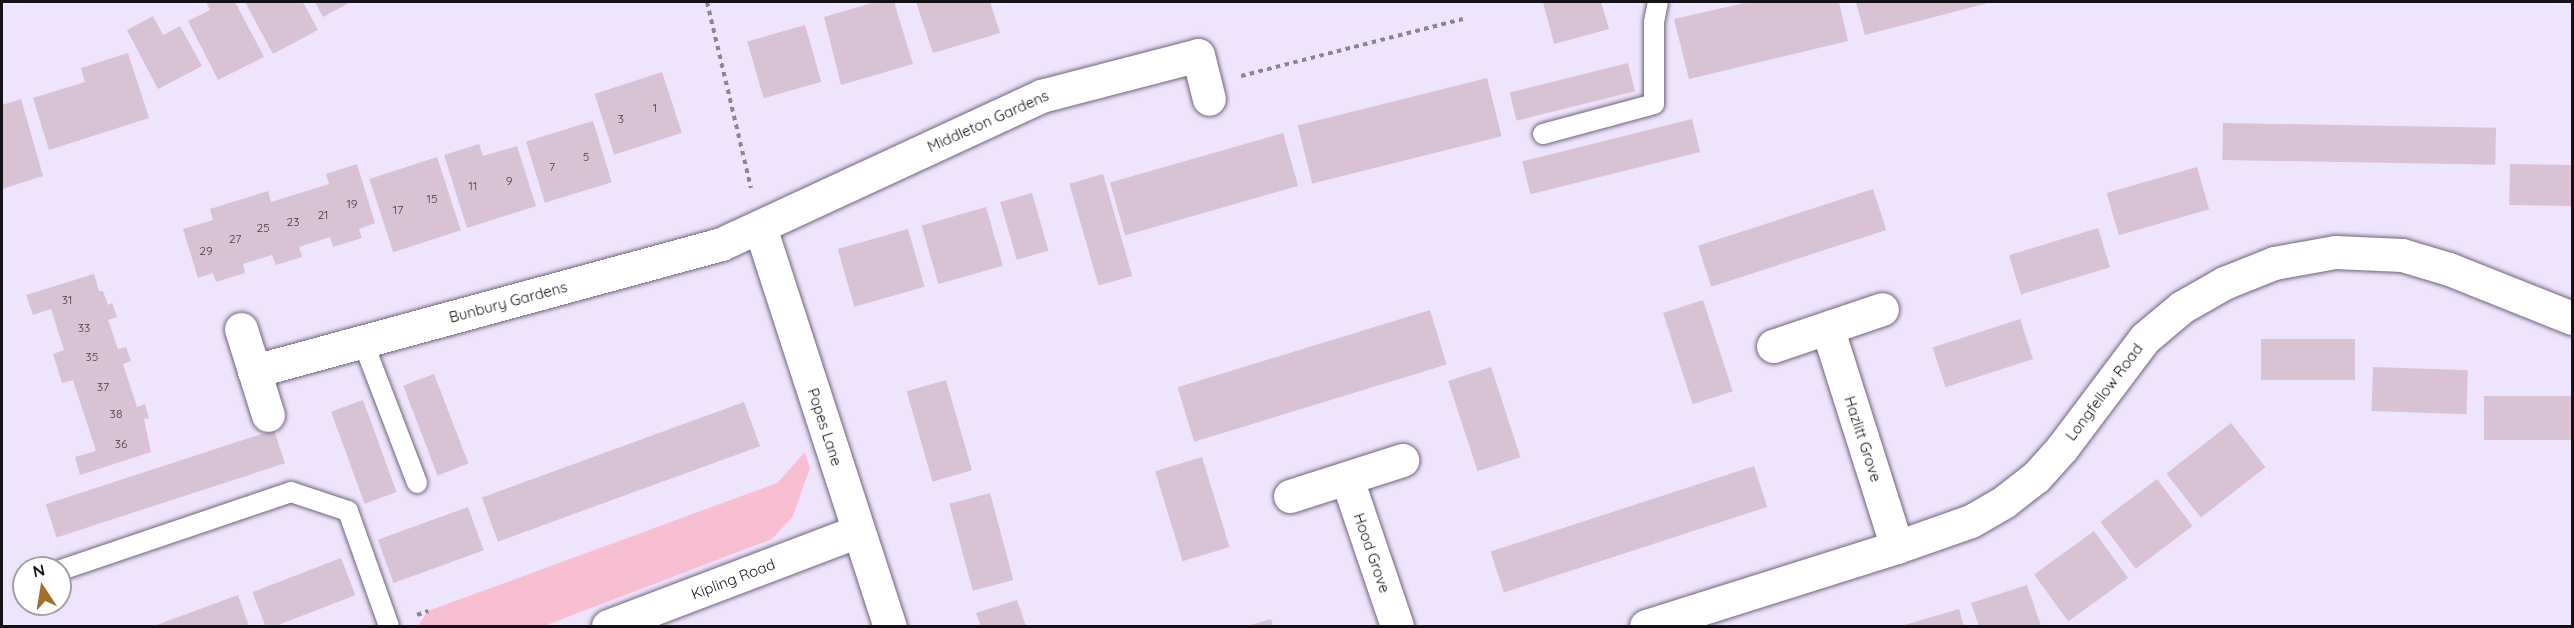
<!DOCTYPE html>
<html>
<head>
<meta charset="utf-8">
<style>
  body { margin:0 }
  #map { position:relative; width:2574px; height:628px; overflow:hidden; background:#efe4fd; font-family:Quicksand,sans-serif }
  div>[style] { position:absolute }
  .green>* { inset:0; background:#f8bfd3 }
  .building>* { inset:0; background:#d8c2d4; transform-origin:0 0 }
  .path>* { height:4px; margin-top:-2px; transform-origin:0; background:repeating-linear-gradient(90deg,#8c8496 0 4.5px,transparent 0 9px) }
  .roads { filter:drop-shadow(0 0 2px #6e647a) drop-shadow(0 0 2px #6e647a) }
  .lane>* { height:20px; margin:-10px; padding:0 10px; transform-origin:10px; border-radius:10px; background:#fff }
  .street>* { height:33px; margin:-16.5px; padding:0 16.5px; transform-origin:16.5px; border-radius:16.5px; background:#fff }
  span { translate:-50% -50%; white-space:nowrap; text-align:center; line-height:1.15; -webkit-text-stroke:6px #fff; paint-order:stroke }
  .number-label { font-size:12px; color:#463d48 }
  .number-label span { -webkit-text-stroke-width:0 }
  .street-label { font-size:15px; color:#151119 }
  .frame { position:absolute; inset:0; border:3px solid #151119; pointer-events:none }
  .north { position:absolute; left:12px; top:556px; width:60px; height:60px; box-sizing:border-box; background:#fff; border:2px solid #a1a0a3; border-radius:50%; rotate:348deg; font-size:16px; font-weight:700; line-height:24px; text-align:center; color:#151119 }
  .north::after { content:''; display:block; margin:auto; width:21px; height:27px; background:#a17025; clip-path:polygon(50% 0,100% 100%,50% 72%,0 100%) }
</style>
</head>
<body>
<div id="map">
  <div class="green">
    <div style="clip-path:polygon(805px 452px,810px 468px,793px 516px,772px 539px,544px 626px,418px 626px,428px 611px,777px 483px)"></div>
  </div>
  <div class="building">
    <div style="clip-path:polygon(206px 2px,235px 2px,264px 57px,218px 80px,188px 21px,210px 10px)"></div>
    <div style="clip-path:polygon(245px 2px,303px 2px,318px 30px,273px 54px)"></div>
    <div style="clip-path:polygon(315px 2px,351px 2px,323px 17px)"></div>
    <div style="clip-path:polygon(876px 2px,894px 2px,913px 64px,841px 85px,824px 17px)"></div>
    <div style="clip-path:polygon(916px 2px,990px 2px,1000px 33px,933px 53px)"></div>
    <div style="clip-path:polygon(1543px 2px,1601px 2px,1609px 29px,1554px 44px)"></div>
    <div style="clip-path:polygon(1749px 2px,1839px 2px,1848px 41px,1689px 79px,1674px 19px)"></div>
    <div style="clip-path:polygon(1856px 2px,1992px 2px,1865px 35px)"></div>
    <div style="clip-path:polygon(153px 16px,163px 35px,180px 26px,202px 66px,158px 89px,127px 30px)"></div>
    <div style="left:805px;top:25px;width:59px;height:60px;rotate:74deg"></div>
    <div style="clip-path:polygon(128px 53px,149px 118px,49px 150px,33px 98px,85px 82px,81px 68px)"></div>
    <div style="left:1628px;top:63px;width:29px;height:122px;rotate:76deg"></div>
    <div style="left:662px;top:72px;width:64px;height:71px;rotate:72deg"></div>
    <div style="left:1487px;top:78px;width:60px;height:195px;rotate:76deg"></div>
    <div style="clip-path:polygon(21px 99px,43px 176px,2px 189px,2px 105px)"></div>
    <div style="left:1692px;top:119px;width:34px;height:175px;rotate:76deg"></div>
    <div style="left:593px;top:121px;width:64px;height:70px;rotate:73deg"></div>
    <div style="left:2223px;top:123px;width:273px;height:37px;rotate:1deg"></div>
    <div style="left:1283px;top:133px;width:55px;height:180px;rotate:74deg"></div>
    <div style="clip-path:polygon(479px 144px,483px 156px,517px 146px,536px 206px,467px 228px,444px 155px)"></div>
    <div style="left:437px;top:157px;width:77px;height:71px;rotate:72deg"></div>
    <div style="clip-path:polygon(357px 164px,375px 223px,359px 229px,362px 238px,333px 247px,330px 237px,299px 247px,302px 257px,276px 265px,272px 255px,243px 264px,245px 273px,216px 282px,213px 273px,198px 278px,183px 229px,213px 220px,210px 209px,268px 191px,271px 202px,329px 184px,326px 174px)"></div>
    <div style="left:2510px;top:164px;width:62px;height:41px;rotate:1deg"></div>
    <div style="left:2197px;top:167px;width:44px;height:94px;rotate:74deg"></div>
    <div style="left:1103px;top:174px;width:106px;height:35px;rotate:74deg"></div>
    <div style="left:1873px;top:189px;width:43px;height:184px;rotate:72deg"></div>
    <div style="left:1032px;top:193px;width:60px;height:33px;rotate:74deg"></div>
    <div style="left:986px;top:207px;width:61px;height:67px;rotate:74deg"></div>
    <div style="left:2098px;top:228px;width:41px;height:93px;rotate:73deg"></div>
    <div style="left:908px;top:229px;width:60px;height:73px;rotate:74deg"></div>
    <div style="clip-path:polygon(94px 274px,99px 291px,103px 291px,108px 305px,112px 303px,117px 317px,108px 320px,118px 349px,126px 347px,131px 361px,123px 364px,137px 407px,145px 404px,149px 418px,144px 419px,151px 452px,80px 475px,75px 457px,96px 451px,73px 380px,62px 383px,53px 354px,64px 350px,51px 309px,33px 315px,26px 295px)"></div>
    <div style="left:1703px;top:300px;width:96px;height:42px;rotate:72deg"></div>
    <div style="left:1430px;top:310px;width:57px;height:264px;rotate:73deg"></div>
    <div style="left:2020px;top:319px;width:42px;height:92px;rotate:72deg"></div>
    <div style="left:2355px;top:339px;width:41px;height:94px;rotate:90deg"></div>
    <div style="left:1491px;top:367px;width:95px;height:45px;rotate:72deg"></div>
    <div style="left:2373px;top:367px;width:95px;height:44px;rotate:2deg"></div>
    <div style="left:434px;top:374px;width:96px;height:33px;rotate:69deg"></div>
    <div style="left:946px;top:380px;width:94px;height:41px;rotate:74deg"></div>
    <div style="left:2572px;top:396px;width:44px;height:88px;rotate:90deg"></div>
    <div style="left:363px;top:400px;width:98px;height:34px;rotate:70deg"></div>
    <div style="left:744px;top:402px;width:47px;height:279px;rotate:70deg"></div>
    <div style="left:2231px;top:423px;width:56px;height:82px;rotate:52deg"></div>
    <div style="left:274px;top:430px;width:35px;height:240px;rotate:72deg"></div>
    <div style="left:1202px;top:457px;width:94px;height:49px;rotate:73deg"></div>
    <div style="left:1754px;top:466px;width:43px;height:277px;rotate:72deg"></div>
    <div style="left:2157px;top:479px;width:59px;height:71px;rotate:53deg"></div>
    <div style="left:990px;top:493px;width:90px;height:42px;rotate:75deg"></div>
    <div style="left:468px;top:507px;width:46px;height:96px;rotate:70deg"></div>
    <div style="left:2094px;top:531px;width:58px;height:74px;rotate:54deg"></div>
    <div style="left:341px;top:558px;width:40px;height:95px;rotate:69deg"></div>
    <div style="clip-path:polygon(2027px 585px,2041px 626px,1979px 626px,1971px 603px)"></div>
    <div style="clip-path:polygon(238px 595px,249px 626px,154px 626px)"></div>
    <div style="clip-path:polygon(1017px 600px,1026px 626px,981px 626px,976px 613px)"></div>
    <div style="clip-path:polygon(1959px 609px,1964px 626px,1901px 626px)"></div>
    <div style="clip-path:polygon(1271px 619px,1273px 626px,1248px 626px)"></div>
  </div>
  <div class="path">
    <div style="left:707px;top:2px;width:191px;rotate:76.7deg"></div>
    <div style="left:1241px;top:76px;width:229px;rotate:-14.4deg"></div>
    <div style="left:417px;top:615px;width:12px;rotate:-20deg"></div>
  </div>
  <div class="roads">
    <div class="lane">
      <div style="left:1543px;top:134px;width:115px;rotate:-15.1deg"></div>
      <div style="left:1654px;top:104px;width:82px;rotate:-90deg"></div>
      <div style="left:1654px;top:22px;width:20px;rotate:-79deg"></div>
      <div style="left:363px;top:342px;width:151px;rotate:69deg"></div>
      <div style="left:61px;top:570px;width:243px;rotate:-18.7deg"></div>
      <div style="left:291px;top:492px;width:60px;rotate:18.4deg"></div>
      <div style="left:348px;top:511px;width:122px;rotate:70.4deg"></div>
    </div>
    <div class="street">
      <div style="left:760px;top:227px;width:420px;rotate:72deg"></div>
      <div style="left:241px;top:329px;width:90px;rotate:72.6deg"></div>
      <div style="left:1828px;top:330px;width:228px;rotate:72.4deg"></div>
      <div style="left:1773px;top:346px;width:115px;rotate:-18.7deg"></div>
      <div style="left:254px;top:371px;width:484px;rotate:-15.2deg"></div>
      <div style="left:721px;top:244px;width:353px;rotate:-24.8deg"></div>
      <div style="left:1041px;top:96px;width:162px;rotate:-14.6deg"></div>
      <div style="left:1198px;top:55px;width:45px;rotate:76deg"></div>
      <div style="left:1347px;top:479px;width:155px;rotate:71.2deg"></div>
      <div style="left:1290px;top:496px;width:118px;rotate:-17.8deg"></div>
      <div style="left:608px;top:626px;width:267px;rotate:-20.8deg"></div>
      <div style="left:1646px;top:626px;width:263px;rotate:-17.5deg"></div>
      <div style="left:1897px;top:547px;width:78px;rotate:-19.4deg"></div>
      <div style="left:1971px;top:521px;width:39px;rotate:-30deg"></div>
      <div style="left:2005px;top:501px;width:39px;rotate:-38deg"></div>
      <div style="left:2036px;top:477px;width:39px;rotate:-48deg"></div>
      <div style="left:2062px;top:448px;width:138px;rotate:-53deg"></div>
      <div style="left:2145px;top:338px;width:48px;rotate:-40deg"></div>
      <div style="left:2182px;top:307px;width:48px;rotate:-29.7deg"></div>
      <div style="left:2224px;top:283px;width:54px;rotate:-21.8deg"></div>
      <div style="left:2274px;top:263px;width:62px;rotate:-10.2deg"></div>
      <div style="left:2335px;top:252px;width:67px;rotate:2.6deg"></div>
      <div style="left:2402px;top:255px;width:49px;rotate:16.6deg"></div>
      <div style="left:2449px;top:269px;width:132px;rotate:21.7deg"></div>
    </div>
  </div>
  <div class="number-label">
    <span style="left:655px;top:108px">1</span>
    <span style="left:621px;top:119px">3</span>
    <span style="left:586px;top:157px">5</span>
    <span style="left:552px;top:167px">7</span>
    <span style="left:509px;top:181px">9</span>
    <span style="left:473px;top:186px">11</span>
    <span style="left:432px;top:199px">15</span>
    <span style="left:352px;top:204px">19</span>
    <span style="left:398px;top:210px">17</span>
    <span style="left:323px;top:215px">21</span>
    <span style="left:293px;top:222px">23</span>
    <span style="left:263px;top:228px">25</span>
    <span style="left:235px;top:239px">27</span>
    <span style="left:206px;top:251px">29</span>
    <span style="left:67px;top:300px">31</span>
    <span style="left:84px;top:328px">33</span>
    <span style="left:92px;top:357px">35</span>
    <span style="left:103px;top:387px">37</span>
    <span style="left:116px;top:414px">38</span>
    <span style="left:121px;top:444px">36</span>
  </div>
  <div class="street-label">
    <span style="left:988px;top:121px;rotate:-24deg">Middleton Gardens</span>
    <span style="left:508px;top:302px;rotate:-15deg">Bunbury Gardens</span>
    <span style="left:2104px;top:392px;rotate:-53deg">Longfellow Road</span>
    <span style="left:825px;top:427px;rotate:72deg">Popes Lane</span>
    <span style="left:1863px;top:439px;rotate:72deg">Hazlitt Grove</span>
    <span style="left:1372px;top:553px;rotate:71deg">Hood Grove</span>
    <span style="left:733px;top:579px;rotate:-21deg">Kipling Road</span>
  </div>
  <div class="frame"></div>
  <div class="north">N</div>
</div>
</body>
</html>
